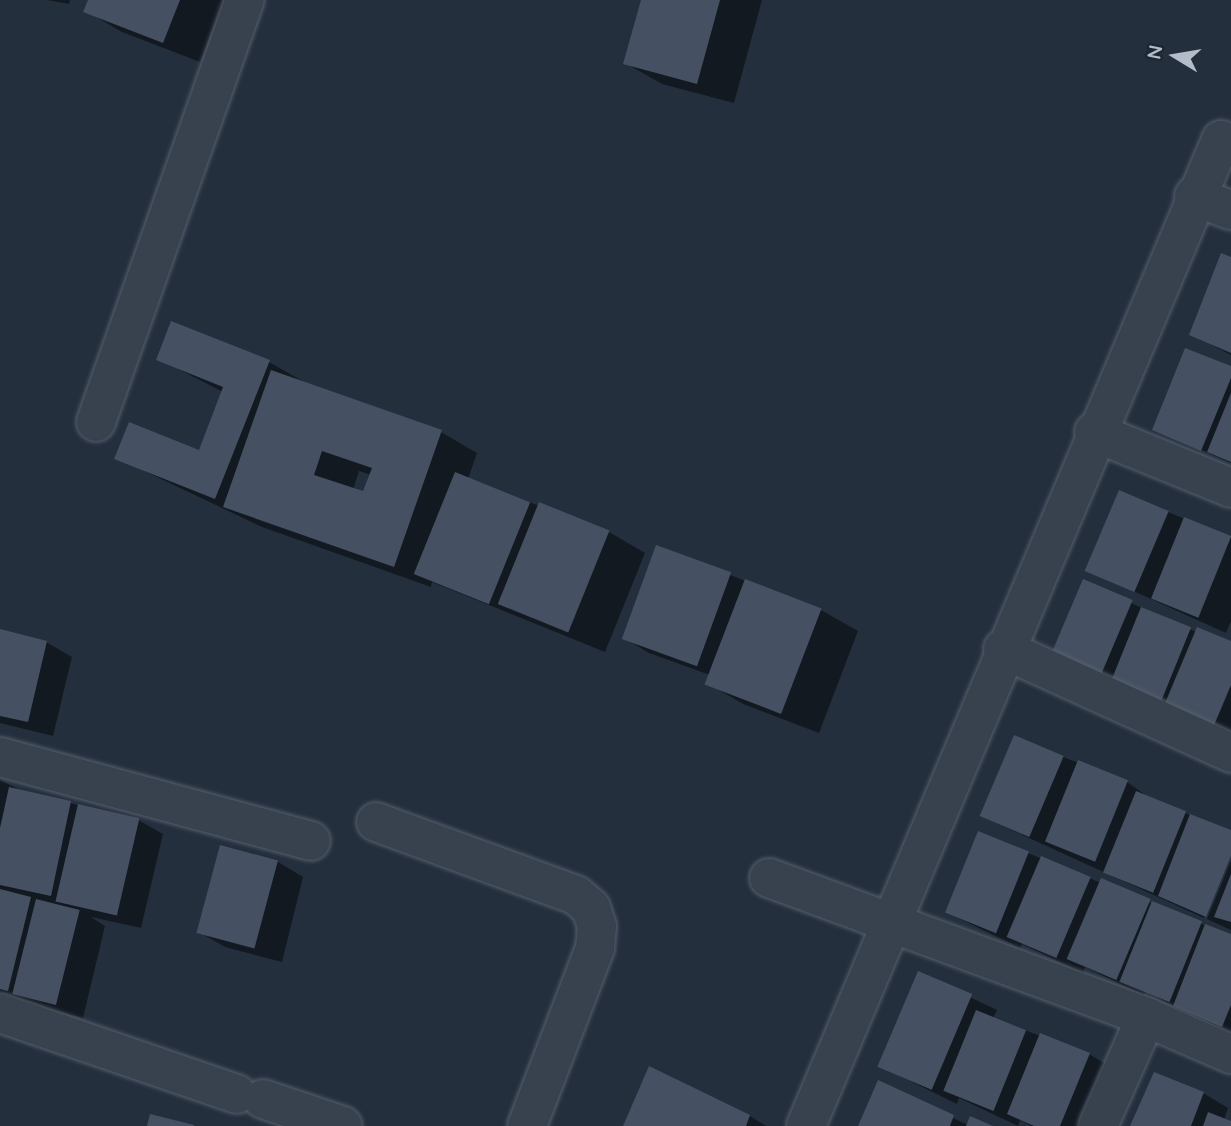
<!DOCTYPE html>
<html>
<head>
<meta charset="utf-8">
<style>
  body { margin:0 }
  #map { position:relative; width:1231px; height:1126px; overflow:hidden; background:#242f3e; font-family:Quicksand,sans-serif }
  div>[style] { position:absolute }
  .shadow>* { inset:0; background:#0007 }
  .building>* { inset:0; background:#455162; transform-origin:0 0 }
  .roads { filter:drop-shadow(0 0 2px #565f6c) drop-shadow(0 0 2px #565f6c) }
  .minor>* { height:38px; margin:-19px; padding:0 19px; transform-origin:19px; border-radius:19px; background:#38414e }
  span { translate:-50% -50%; white-space:nowrap; text-align:center; line-height:1.15; -webkit-text-stroke:6px #1d2633; paint-order:stroke }
  .north { position:absolute; left:1140px; top:21px; width:70px; height:70px; -webkit-text-stroke:5px #1d2633; paint-order:stroke; rotate:281deg; font-size:19px; font-weight:700; line-height:28px; text-align:center; color:#b4bcc9 }
  .north::after { content:''; display:block; margin:auto; width:24px; height:32px; background:#b4bcc9; clip-path:polygon(50% 0,100% 100%,50% 72%,0 100%) }
</style>
</head>
<body>
<div id="map">
  <div class="shadow">
    <div style="clip-path:polygon(47px 0,70px 0,69px 4px)"></div>
    <div style="clip-path:polygon(90px 0,224px 0,200px 62px,122px 32px,86px 11px)"></div>
    <div style="clip-path:polygon(643px 0,762px 0,734px 103px,662px 84px,625px 63px)"></div>
    <div style="clip-path:polygon(1231px 258px,1231px 355px,1191px 334px)"></div>
    <div style="clip-path:polygon(evenodd,172px 323px,269px 362px,306px 383px,441px 432px,477px 453px,468px 479px,609px 532px,645px 553px,605px 652px,432px 582px,431px 587px,262px 527px,117px 458px,200px 452px,223px 392px,159px 359px,172px 323px,359px 471px,371px 475px,364px 494px,353px 490px,359px 471px)"></div>
    <div style="clip-path:polygon(1231px 368px,1231px 463px,1154px 429px)"></div>
    <div style="clip-path:polygon(1168px 512px,1231px 538px,1231px 621px,1226px 633px,1089px 571px)"></div>
    <div style="clip-path:polygon(657px 547px,821px 610px,858px 631px,819px 733px,743px 704px,707px 683px,710px 675px,649px 653px,624px 638px)"></div>
    <div style="clip-path:polygon(1084px 582px,1196px 632px,1231px 643px,1231px 740px,1077px 675px)"></div>
    <div style="clip-path:polygon(0 631px,46px 642px,72px 657px,53px 736px,0 723px)"></div>
    <div style="clip-path:polygon(1015px 738px,1127px 782px,1151px 799px,1231px 832px,1231px 852px,1204px 918px,983px 817px)"></div>
    <div style="clip-path:polygon(0 780px,22px 791px,138px 820px,163px 834px,141px 928px,91px 917px,105px 926px,83px 1018px,0 996px)"></div>
    <div style="clip-path:polygon(222px 847px,278px 862px,303px 877px,282px 962px,225px 947px,199px 932px)"></div>
    <div style="clip-path:polygon(1028px 853px,1231px 936px,1231px 1033px,1146px 992px,1143px 995px,1085px 967px,1083px 973px,1022px 944px,1020px 948px,948px 913px)"></div>
    <div style="clip-path:polygon(1231px 861px,1231px 930px,1207px 919px)"></div>
    <div style="clip-path:polygon(919px 973px,997px 1010px,993px 1018px,1089px 1054px,1114px 1069px,1091px 1126px,1031px 1126px,1020px 1120px,1018px 1126px,959px 1098px,957px 1104px,884px 1068px)"></div>
    <div style="clip-path:polygon(650px 1069px,750px 1116px,766px 1126px,625px 1126px)"></div>
    <div style="clip-path:polygon(879px 1083px,968px 1125px,989px 1126px,860px 1126px)"></div>
    <div style="clip-path:polygon(1203px 1093px,1228px 1108px,1224px 1120px,1231px 1126px,1132px 1126px)"></div>
  </div>
  <div class="building">
    <div style="clip-path:polygon(88px 0,180px 0,163px 43px,83px 12px)"></div>
    <div style="clip-path:polygon(641px 0,720px 0,697px 84px,623px 64px)"></div>
    <div style="clip-path:polygon(1221px 253px,1231px 257px,1231px 353px,1189px 335px)"></div>
    <div style="clip-path:polygon(171px 321px,270px 360px,215px 499px,114px 459px,129px 422px,199px 450px,223px 387px,156px 360px)"></div>
    <div style="clip-path:polygon(1185px 348px,1231px 366px,1231px 378px,1201px 451px,1152px 430px)"></div>
    <div style="clip-path:polygon(evenodd,271px 370px,442px 430px,394px 567px,223px 507px,271px 370px,322px 451px,372px 468px,363px 491px,314px 475px,322px 451px)"></div>
    <div style="clip-path:polygon(1231px 393px,1231px 462px,1207px 452px)"></div>
    <div style="left:455px;top:472px;width:81px;height:110px;rotate:22deg"></div>
    <div style="left:1119px;top:490px;width:54px;height:88px;rotate:23deg"></div>
    <div style="left:539px;top:502px;width:76px;height:110px;rotate:22deg"></div>
    <div style="left:1184px;top:517px;width:51px;height:88px;rotate:22deg"></div>
    <div style="left:656px;top:545px;width:80px;height:100px;rotate:20deg"></div>
    <div style="left:745px;top:579px;width:82px;height:113px;rotate:21deg"></div>
    <div style="left:1083px;top:579px;width:54px;height:88px;rotate:23deg"></div>
    <div style="left:1141px;top:607px;width:54px;height:88px;rotate:22deg"></div>
    <div style="clip-path:polygon(1197px 627px,1231px 641px,1231px 685px,1212px 730px,1163px 708px)"></div>
    <div style="clip-path:polygon(0 629px,47px 641px,28px 722px,0 716px)"></div>
    <div style="left:1014px;top:735px;width:54px;height:88px;rotate:23deg"></div>
    <div style="left:1078px;top:760px;width:54px;height:88px;rotate:22deg"></div>
    <div style="clip-path:polygon(9px 787px,71px 801px,51px 896px,0 885px,0 828px)"></div>
    <div style="left:1136px;top:791px;width:54px;height:88px;rotate:22deg"></div>
    <div style="left:78px;top:804px;width:63px;height:100px;rotate:13deg"></div>
    <div style="clip-path:polygon(1190px 814px,1231px 830px,1231px 856px,1206px 917px,1158px 896px)"></div>
    <div style="left:978px;top:831px;width:55px;height:88px;rotate:22deg"></div>
    <div style="left:220px;top:845px;width:60px;height:91px;rotate:15deg"></div>
    <div style="left:1041px;top:856px;width:54px;height:88px;rotate:23deg"></div>
    <div style="clip-path:polygon(1231px 874px,1231px 922px,1214px 917px)"></div>
    <div style="left:1101px;top:878px;width:54px;height:88px;rotate:23deg"></div>
    <div style="clip-path:polygon(0 889px,31px 897px,8px 991px,0 989px)"></div>
    <div style="left:36px;top:899px;width:45px;height:98px;rotate:14deg"></div>
    <div style="left:1152px;top:901px;width:54px;height:87px;rotate:22deg"></div>
    <div style="clip-path:polygon(1205px 924px,1231px 934px,1231px 1005px,1222px 1027px,1173px 1006px)"></div>
    <div style="left:918px;top:971px;width:59px;height:104px;rotate:23deg"></div>
    <div style="left:976px;top:1010px;width:54px;height:87px;rotate:22deg"></div>
    <div style="clip-path:polygon(1040px 1033px,1090px 1053px,1060px 1126px,1034px 1126px,1007px 1114px)"></div>
    <div style="clip-path:polygon(649px 1066px,750px 1115px,746px 1126px,623px 1126px)"></div>
    <div style="clip-path:polygon(1154px 1072px,1204px 1092px,1191px 1126px,1130px 1126px)"></div>
    <div style="clip-path:polygon(878px 1080px,954px 1115px,950px 1126px,858px 1126px)"></div>
    <div style="clip-path:polygon(1208px 1112px,1231px 1121px,1231px 1126px,1203px 1126px)"></div>
    <div style="clip-path:polygon(150px 1114px,194px 1125px,194px 1126px,147px 1126px)"></div>
    <div style="clip-path:polygon(970px 1116px,993px 1126px,966px 1126px)"></div>
  </div>
  <div class="roads">
    <div class="minor">
      <div style="left:1194px;top:196px;width:40px;rotate:21deg"></div>
      <div style="left:96px;top:422px;width:448px;rotate:-70.6deg"></div>
      <div style="left:1094px;top:432px;width:148px;rotate:22.2deg"></div>
      <div style="left:1003px;top:649px;width:251px;rotate:24.5deg"></div>
      <div style="left:0;top:757px;width:322px;rotate:15.1deg"></div>
      <div style="left:376px;top:822px;width:213px;rotate:20.1deg"></div>
      <div style="left:576px;top:895px;width:20px;rotate:41deg"></div>
      <div style="left:591px;top:908px;width:19px;rotate:72deg"></div>
      <div style="left:597px;top:926px;width:22px;rotate:95deg"></div>
      <div style="left:595px;top:948px;width:191px;rotate:110.9deg"></div>
      <div style="left:769px;top:878px;width:402px;rotate:20.2deg"></div>
      <div style="left:1146px;top:1017px;width:93px;rotate:23.5deg"></div>
      <div style="left:0;top:1013px;width:250px;rotate:18.9deg"></div>
      <div style="left:263px;top:1099px;width:84px;rotate:18.6deg"></div>
      <div style="left:806px;top:1126px;width:1070px;rotate:-67.17deg"></div>
      <div style="left:1098px;top:1126px;width:119px;rotate:-66.2deg"></div>
    </div>
  </div>
  <div class="north">N</div>
</div>
</body>
</html>
